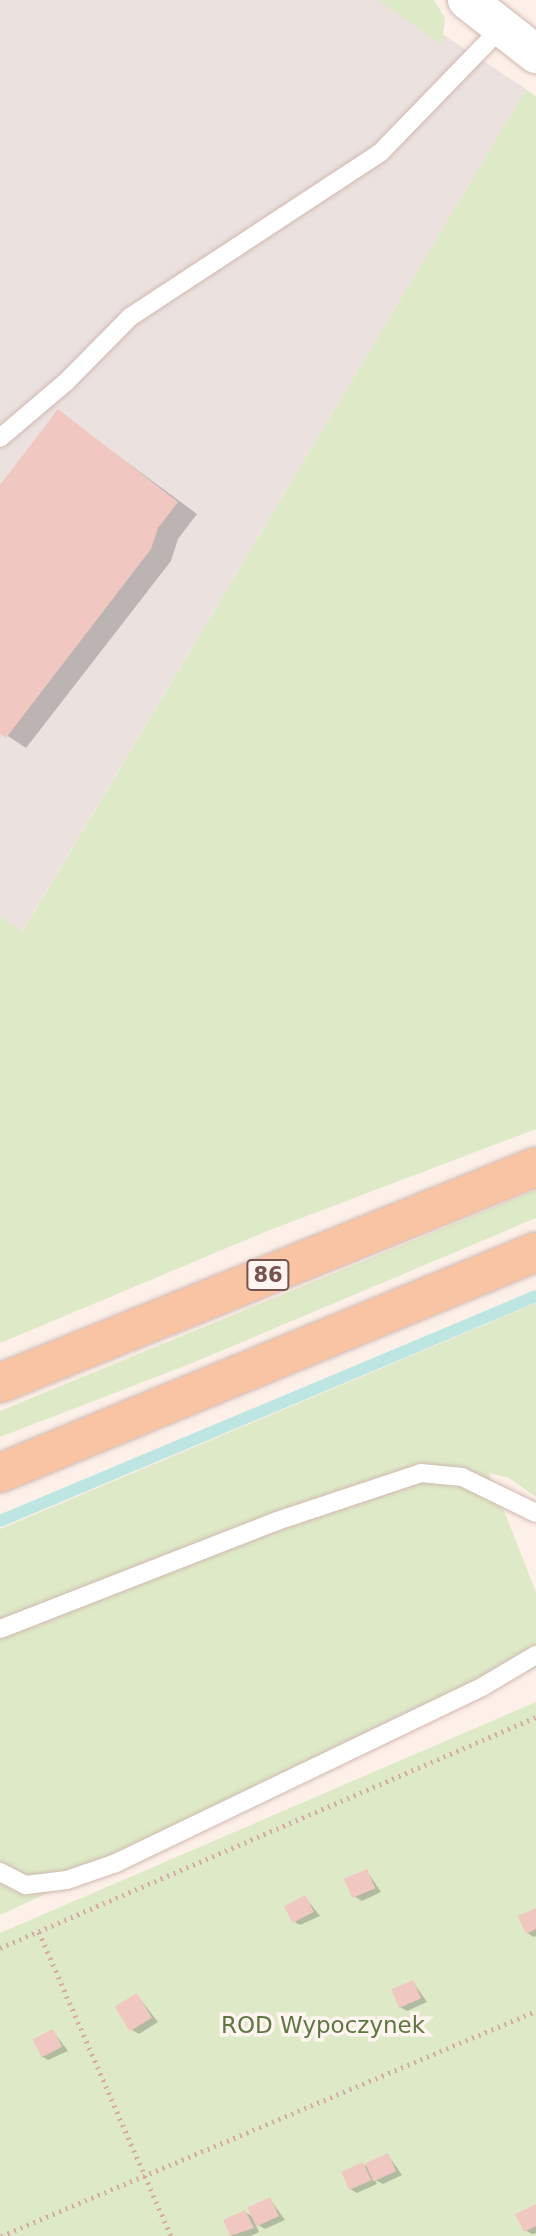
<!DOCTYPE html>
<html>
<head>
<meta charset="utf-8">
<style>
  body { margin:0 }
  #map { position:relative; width:536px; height:2236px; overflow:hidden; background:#fcf0e9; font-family:"DejaVu Sans",sans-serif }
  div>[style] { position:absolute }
  .industrial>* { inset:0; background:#ebe2df }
  .green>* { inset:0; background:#deeac7 }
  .shadow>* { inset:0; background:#0003 }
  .stream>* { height:12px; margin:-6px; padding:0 6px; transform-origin:6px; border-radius:6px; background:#bde6e2 }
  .building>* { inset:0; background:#f1c8c1; transform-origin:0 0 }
  .path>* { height:4.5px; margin-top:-2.25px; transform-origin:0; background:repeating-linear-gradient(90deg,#d7aba4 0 2px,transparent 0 7px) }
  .roads { filter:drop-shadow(0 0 2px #d1b8b1) drop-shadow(0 0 2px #d1b8b1) }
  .service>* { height:18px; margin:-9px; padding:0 9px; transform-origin:9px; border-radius:9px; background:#fff }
  .tertiary>* { height:38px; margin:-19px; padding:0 19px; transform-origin:19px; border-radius:19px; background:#fff }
  .primary>* { height:38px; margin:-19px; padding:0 19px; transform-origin:19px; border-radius:19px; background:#f9c4a4 }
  span { translate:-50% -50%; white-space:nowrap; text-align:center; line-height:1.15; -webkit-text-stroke:7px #fff5f0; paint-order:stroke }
  .shield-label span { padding:2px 5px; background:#fff5f0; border:2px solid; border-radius:5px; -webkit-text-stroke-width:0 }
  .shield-label { font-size:21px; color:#77514d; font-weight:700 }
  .park-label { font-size:23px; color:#5e7641 }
</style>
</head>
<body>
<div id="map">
  <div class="industrial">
    <div style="clip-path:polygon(0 0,391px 0,526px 89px,21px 933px,0 916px)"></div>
  </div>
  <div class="green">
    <div style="clip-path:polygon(378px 0,434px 0,445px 18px,442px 45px)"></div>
    <div style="clip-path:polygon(526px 89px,536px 97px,536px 1129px,270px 1230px,0 1343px,0 916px,22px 932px)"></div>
    <div style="clip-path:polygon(536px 1190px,536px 1218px,195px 1362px,0 1437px,0 1411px)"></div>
    <div style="clip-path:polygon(536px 1303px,536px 1497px,509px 1478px,489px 1473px,536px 1592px,536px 1668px,0 1915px,0 1529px)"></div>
    <div style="clip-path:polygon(536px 1702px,536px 2236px,0 2236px,0 1933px)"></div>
  </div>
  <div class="shadow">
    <div style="clip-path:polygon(59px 412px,197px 514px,178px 539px,171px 561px,26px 748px,0 731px,0 488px)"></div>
    <div style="clip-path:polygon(367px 1871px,381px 1892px,362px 1901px,355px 1897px)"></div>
    <div style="clip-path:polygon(305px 1897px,320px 1916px,300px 1925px,293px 1921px)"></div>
    <div style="clip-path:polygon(536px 1910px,536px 1936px,534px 1937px,527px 1933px)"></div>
    <div style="clip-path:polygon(413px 1982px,427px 2002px,407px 2011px,400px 2007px)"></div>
    <div style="clip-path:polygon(137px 1995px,158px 2022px,139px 2034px,132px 2030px)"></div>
    <div style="clip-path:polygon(53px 2031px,68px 2051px,48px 2060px,41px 2056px)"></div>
    <div style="clip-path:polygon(388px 2155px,402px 2175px,383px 2184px,375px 2180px,377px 2184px,357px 2193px,350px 2189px,363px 2164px,371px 2169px)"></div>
    <div style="clip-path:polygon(270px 2199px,285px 2220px,265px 2229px,255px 2223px,259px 2232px,251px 2236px,232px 2236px,225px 2221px,245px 2212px,255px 2218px)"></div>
    <div style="clip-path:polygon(536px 2206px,536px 2233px,532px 2234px,525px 2230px)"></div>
  </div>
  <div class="stream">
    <div style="left:0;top:1521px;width:581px;rotate:-22.77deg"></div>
  </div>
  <div class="building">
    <div style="clip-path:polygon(58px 409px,178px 502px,158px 528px,151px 549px,6px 738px,0 734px,0 485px)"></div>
    <div style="left:367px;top:1869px;width:21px;height:25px;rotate:67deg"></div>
    <div style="left:305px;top:1895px;width:19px;height:24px;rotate:62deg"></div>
    <div style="clip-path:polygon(536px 1908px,536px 1929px,526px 1934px,518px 1916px)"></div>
    <div style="left:413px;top:1980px;width:20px;height:24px;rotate:66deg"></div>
    <div style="left:137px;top:1993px;width:29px;height:26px;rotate:59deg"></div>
    <div style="left:53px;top:2029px;width:20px;height:23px;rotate:63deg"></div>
    <div style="left:388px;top:2153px;width:20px;height:25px;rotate:66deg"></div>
    <div style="left:363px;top:2162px;width:20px;height:24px;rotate:66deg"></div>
    <div style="left:270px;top:2197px;width:21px;height:25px;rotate:65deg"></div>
    <div style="clip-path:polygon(536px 2204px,536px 2226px,524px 2232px,515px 2214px)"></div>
    <div style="clip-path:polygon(245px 2210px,254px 2228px,230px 2236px,223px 2220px)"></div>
  </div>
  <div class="path">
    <div style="left:39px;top:1932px;width:331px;rotate:66.5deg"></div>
    <div style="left:0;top:1948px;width:584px;rotate:-23.31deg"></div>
    <div style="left:1px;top:2236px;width:580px;rotate:-22.81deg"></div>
  </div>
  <div class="roads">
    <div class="service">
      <div style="left:0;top:438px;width:87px;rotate:-40.3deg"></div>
      <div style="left:66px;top:382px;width:91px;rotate:-45.4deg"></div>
      <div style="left:130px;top:317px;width:299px;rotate:-33.3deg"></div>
      <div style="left:380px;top:153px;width:175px;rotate:-45.9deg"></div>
      <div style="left:0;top:1629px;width:297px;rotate:-21.3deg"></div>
      <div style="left:277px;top:1521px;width:152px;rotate:-18.4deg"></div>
      <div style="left:421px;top:1473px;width:41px;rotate:5.6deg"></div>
      <div style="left:462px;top:1477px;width:82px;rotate:25.9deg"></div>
      <div style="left:0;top:1872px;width:29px;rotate:27deg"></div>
      <div style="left:26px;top:1885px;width:41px;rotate:-7deg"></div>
      <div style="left:67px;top:1880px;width:52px;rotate:-19.1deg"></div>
      <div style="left:116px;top:1863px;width:406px;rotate:-25.7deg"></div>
      <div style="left:482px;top:1687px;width:63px;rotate:-30.7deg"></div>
    </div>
    <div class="tertiary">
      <div style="left:467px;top:0;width:88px;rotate:38deg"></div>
    </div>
    <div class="primary">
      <div style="left:0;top:1383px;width:578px;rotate:-21.95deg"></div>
      <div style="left:0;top:1473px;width:580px;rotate:-22.41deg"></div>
    </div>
  </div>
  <div class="shield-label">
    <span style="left:268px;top:1275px">86</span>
  </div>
  <div class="park-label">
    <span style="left:323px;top:2025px">ROD Wypoczynek</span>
  </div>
</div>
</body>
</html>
